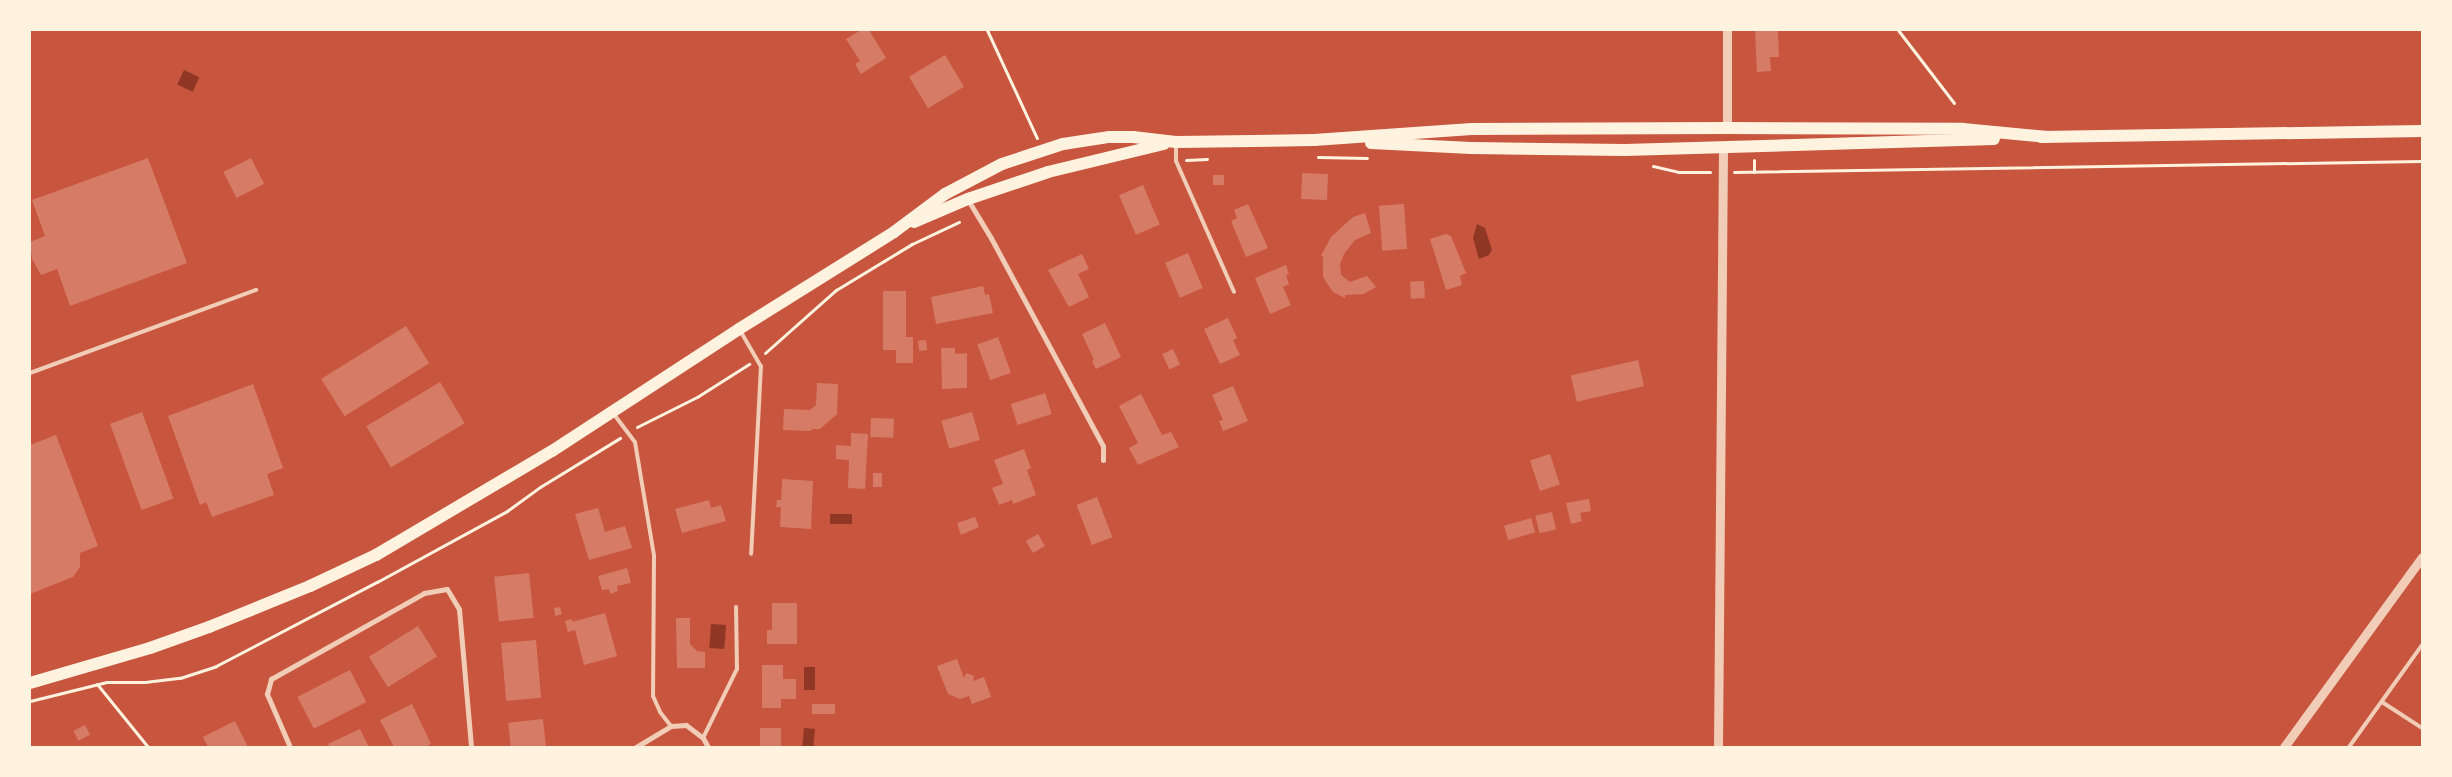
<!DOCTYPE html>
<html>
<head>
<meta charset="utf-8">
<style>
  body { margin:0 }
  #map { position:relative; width:2452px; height:777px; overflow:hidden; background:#c8553d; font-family:"Source Sans 3",sans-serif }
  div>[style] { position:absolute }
  .water>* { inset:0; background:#8f3625; transform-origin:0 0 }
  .building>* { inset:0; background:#d67c66; transform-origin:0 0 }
  .path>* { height:3px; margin:-1.5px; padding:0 1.5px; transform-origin:1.5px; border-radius:1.5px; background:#fff3e0 }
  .service>* { height:4px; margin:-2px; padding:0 2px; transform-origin:2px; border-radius:2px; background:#f1ccb7 }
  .minor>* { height:5px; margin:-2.5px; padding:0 2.5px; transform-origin:2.5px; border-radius:2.5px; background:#f1ccb7 }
  .tertiary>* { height:9px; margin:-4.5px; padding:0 4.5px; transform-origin:4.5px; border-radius:4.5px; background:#f1ccb7 }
  .primary>* { height:12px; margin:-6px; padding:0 6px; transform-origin:6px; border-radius:6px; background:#fff3e0 }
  span { translate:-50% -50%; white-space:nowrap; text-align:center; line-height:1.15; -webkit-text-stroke:4px #fff3e0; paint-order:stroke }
  .frame { position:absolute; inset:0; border:31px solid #fff3e0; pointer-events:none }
</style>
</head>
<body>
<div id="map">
  <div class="water">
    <div style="left:184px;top:70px;width:17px;height:16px;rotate:25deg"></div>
    <div style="clip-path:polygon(1477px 224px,1485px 228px,1492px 250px,1489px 255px,1479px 259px,1473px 238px)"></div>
    <div style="left:830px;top:514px;width:22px;height:10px"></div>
    <div style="left:711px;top:624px;width:15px;height:24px;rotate:4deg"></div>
    <div style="left:804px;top:667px;width:11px;height:23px"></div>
    <div style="left:804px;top:728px;width:11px;height:19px;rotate:5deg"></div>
  </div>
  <div class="building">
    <div style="clip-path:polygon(861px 30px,869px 30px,886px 58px,861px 74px,855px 64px,860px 61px,846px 39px)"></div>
    <div style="clip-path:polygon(1755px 30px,1778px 30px,1779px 57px,1770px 57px,1771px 71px,1757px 72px)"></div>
    <div style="left:945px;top:55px;width:37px;height:42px;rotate:59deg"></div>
    <div style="clip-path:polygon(148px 158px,187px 263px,70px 306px,57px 269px,41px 275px,32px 259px,30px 242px,45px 236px,32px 200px)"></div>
    <div style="left:251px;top:158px;width:29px;height:31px;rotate:63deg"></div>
    <div style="left:1302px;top:173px;width:26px;height:26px;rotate:2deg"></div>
    <div style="left:1224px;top:175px;width:10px;height:11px;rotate:90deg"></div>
    <div style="left:1143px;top:185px;width:43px;height:26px;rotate:67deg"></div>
    <div style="clip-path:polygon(1248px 204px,1268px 248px,1246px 257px,1231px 221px,1237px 218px,1234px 210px)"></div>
    <div style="left:1404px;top:204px;width:45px;height:25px;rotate:86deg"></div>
    <div style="clip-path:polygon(1365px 213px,1371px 233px,1355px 240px,1344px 254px,1340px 264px,1341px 275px,1350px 282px,1367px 276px,1376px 287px,1364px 294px,1345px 295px,1345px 298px,1333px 292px,1323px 277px,1323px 257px,1321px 256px,1331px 237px,1353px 217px)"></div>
    <div style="clip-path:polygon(1446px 234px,1451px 236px,1466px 273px,1460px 276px,1462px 285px,1446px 290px,1430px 239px)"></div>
    <div style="left:1188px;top:253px;width:38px;height:25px;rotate:67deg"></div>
    <div style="clip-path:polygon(1082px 254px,1089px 269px,1078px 274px,1089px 297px,1069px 307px,1048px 270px)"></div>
    <div style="clip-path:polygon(1286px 265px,1289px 274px,1286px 275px,1289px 284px,1283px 287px,1291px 305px,1270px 314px,1255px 278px)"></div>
    <div style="left:1424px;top:281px;width:17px;height:14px;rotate:87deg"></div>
    <div style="clip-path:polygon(983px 286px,985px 295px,989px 294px,993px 313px,936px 324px,931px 297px)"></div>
    <div style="clip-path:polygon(883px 291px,906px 291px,906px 337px,913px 337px,913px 363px,896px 363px,896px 350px,883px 350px)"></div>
    <div style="clip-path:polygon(1228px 318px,1237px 338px,1233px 340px,1240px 355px,1220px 364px,1204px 329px)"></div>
    <div style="clip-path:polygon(1105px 323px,1121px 357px,1096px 369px,1092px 361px,1094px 360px,1082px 334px)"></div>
    <div style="left:406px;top:326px;width:44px;height:100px;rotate:58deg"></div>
    <div style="left:998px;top:337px;width:38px;height:22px;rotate:70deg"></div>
    <div style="left:926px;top:340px;width:10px;height:8px;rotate:84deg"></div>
    <div style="clip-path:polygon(941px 348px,955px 348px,955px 354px,967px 353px,967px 388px,942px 389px)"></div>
    <div style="left:1173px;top:349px;width:17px;height:12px;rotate:65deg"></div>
    <div style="left:1638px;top:360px;width:27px;height:69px;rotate:77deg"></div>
    <div style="left:440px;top:382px;width:48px;height:86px;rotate:59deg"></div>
    <div style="clip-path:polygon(817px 383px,838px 384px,837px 414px,820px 429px,812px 429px,811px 431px,783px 430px,784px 409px,810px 410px,816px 405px)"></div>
    <div style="clip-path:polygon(253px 384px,283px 468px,267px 474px,274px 495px,212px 517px,206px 502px,200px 505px,168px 416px)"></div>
    <div style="clip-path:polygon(1233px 386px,1248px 421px,1223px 431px,1219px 421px,1223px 420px,1212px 395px)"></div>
    <div style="left:1045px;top:393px;width:22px;height:36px;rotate:72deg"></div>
    <div style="clip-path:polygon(1141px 394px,1162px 435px,1171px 432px,1179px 447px,1138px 465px,1129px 448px,1138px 443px,1119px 406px)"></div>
    <div style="left:142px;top:412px;width:92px;height:34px;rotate:70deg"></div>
    <div style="left:972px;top:412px;width:29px;height:32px;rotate:74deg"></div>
    <div style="left:871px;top:418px;width:23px;height:19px;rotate:2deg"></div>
    <div style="clip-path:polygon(851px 433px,868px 434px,865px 489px,848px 488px,849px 460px,836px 459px,836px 445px,851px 446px)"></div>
    <div style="clip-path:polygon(56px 435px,98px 546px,80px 553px,80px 567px,73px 577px,30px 594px,30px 445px)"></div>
    <div style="clip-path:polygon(1024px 449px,1031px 468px,1027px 470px,1036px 495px,1013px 504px,1012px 500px,999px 505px,992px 488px,1003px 484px,994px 460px)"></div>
    <div style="left:1550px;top:454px;width:32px;height:21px;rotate:72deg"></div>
    <div style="left:873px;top:473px;width:9px;height:14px"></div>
    <div style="clip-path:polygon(782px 479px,813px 481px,811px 529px,780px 527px,781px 507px,776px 507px,777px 500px,781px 500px)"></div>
    <div style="left:1097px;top:497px;width:43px;height:22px;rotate:69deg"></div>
    <div style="clip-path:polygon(1589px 499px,1591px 511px,1580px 513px,1582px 521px,1571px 524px,1566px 503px)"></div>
    <div style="clip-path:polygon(709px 500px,711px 508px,721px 505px,726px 521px,682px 533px,675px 509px)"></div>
    <div style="clip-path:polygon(598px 508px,605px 532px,625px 526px,632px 548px,589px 560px,575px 514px)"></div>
    <div style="left:1552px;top:512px;width:18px;height:17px;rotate:77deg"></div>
    <div style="clip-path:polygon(975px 517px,979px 527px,961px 535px,957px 523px)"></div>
    <div style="left:1531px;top:518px;width:15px;height:28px;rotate:74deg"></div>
    <div style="left:1038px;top:534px;width:14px;height:14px;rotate:60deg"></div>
    <div style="clip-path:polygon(627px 568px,631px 583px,617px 586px,618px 591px,610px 594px,609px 589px,602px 590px,598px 576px)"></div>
    <div style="left:529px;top:573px;width:45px;height:35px;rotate:84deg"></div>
    <div style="clip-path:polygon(772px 603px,797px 603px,797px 644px,767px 644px,767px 630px,772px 630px)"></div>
    <div style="clip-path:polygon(560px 607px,562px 614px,555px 616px,554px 608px)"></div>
    <div style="clip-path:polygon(605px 613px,617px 656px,584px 665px,575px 630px,568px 632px,565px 621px,572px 619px,572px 622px)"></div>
    <div style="clip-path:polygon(676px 618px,690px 618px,690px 644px,697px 651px,705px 652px,705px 668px,677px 668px)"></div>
    <div style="left:418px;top:626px;width:36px;height:58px;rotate:58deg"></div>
    <div style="left:536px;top:640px;width:58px;height:35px;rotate:85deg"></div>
    <div style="clip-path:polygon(957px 659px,964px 678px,966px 673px,974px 676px,973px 681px,984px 677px,991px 697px,972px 704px,969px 696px,960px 699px,948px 694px,937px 666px)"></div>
    <div style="clip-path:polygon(762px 665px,783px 665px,783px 679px,796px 679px,796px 699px,781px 699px,781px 708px,762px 708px)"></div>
    <div style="left:350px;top:670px;width:36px;height:59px;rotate:63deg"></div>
    <div style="clip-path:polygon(412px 704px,431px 744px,425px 747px,394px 747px,380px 720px)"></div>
    <div style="left:812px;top:704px;width:23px;height:10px"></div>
    <div style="left:543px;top:719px;width:28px;height:35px;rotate:84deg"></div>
    <div style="clip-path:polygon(235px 721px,248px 747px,208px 747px,203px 737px)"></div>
    <div style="left:85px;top:725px;width:11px;height:13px;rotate:63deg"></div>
    <div style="left:760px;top:728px;width:21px;height:19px"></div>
    <div style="clip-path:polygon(360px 729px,369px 747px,330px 747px,328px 744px)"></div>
  </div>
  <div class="path">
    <div style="left:987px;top:30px;width:119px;rotate:65.2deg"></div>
    <div style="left:1898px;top:30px;width:92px;rotate:52.5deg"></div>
    <div style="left:1318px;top:157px;width:49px;rotate:1.2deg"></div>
    <div style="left:1186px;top:160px;width:21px;rotate:-3deg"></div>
    <div style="left:1653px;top:166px;width:26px;rotate:13deg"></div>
    <div style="left:1678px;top:172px;width:32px"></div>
    <div style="left:1734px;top:172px;width:688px;rotate:-0.92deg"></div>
    <div style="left:1754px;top:172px;width:12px;rotate:-90deg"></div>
    <div style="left:765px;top:353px;width:95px;rotate:-41.6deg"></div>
    <div style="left:836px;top:290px;width:89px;rotate:-31.2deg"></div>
    <div style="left:912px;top:244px;width:52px;rotate:-25.1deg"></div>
    <div style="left:637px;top:427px;width:67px;rotate:-26.6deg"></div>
    <div style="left:697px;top:397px;width:62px;rotate:-32.4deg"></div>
    <div style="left:97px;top:684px;width:81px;rotate:51deg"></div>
    <div style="left:30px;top:701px;width:79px;rotate:-13.9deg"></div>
    <div style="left:107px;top:682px;width:38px"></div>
    <div style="left:145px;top:682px;width:35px;rotate:-7deg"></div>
    <div style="left:180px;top:678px;width:38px;rotate:-18deg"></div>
    <div style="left:216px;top:666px;width:182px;rotate:-27.6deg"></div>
    <div style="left:377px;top:582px;width:148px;rotate:-28.6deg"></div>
    <div style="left:507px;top:511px;width:41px;rotate:-36deg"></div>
    <div style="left:540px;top:487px;width:94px;rotate:-31.5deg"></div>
  </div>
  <div class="service">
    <div style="left:1176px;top:144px;width:17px;rotate:90deg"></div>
    <div style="left:1176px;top:161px;width:143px;rotate:66.1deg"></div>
    <div style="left:741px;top:332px;width:39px;rotate:60deg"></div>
    <div style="left:761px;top:366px;width:188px;rotate:93deg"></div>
    <div style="left:30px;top:373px;width:241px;rotate:-20.2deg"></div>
    <div style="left:613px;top:413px;width:36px;rotate:53deg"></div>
    <div style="left:635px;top:442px;width:116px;rotate:80.5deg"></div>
    <div style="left:654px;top:556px;width:140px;rotate:90.4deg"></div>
    <div style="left:653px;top:696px;width:17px;rotate:66deg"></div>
    <div style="left:660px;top:712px;width:18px;rotate:52deg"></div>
    <div style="left:2382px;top:702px;width:48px;rotate:33deg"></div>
    <div style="left:703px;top:738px;width:77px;rotate:-63.8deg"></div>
    <div style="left:737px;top:669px;width:62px;rotate:-90.9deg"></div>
    <div style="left:2349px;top:747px;width:125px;rotate:-54.4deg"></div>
  </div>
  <div class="minor">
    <div style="left:968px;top:200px;width:44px;rotate:58.8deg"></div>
    <div style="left:991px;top:238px;width:236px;rotate:61.7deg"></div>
    <div style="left:1103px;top:446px;width:14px;rotate:90deg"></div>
    <div style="left:290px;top:747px;width:58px;rotate:-113.5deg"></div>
    <div style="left:267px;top:694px;width:16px;rotate:-75deg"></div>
    <div style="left:271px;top:679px;width:176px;rotate:-29.3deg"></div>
    <div style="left:424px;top:593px;width:23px;rotate:-10deg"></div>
    <div style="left:447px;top:589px;width:23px;rotate:59deg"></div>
    <div style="left:459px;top:609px;width:139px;rotate:85deg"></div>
    <div style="left:636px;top:747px;width:41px;rotate:-31deg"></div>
    <div style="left:671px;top:726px;width:15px;rotate:-4deg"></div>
    <div style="left:686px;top:725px;width:21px;rotate:37deg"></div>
    <div style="left:703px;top:738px;width:10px;rotate:61deg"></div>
  </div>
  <div class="tertiary">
    <div style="left:1727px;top:128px;width:98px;rotate:-90deg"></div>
    <div style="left:1718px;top:747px;width:599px;rotate:-89.52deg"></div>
    <div style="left:2284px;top:747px;width:235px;rotate:-54deg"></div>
  </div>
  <div class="primary">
    <div style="left:2041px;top:137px;width:381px;rotate:-0.9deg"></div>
    <div style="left:1371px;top:143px;width:100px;rotate:2.9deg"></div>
    <div style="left:1471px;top:148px;width:154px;rotate:0.7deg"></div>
    <div style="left:1625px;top:150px;width:369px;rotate:-1.7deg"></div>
    <div style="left:914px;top:222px;width:59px;rotate:-23.1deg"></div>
    <div style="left:968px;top:199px;width:84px;rotate:-18.6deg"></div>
    <div style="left:1048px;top:172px;width:119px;rotate:-13.6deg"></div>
    <div style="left:30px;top:683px;width:125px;rotate:-16.3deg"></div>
    <div style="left:150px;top:648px;width:63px;rotate:-19.6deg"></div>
    <div style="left:209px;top:627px;width:109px;rotate:-22.1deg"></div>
    <div style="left:310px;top:586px;width:73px;rotate:-25.2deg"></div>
    <div style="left:376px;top:555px;width:204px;rotate:-30.6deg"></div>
    <div style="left:552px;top:451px;width:223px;rotate:-33.1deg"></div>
    <div style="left:739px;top:329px;width:183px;rotate:-32deg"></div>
    <div style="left:894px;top:232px;width:64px;rotate:-36.7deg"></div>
    <div style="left:945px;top:194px;width:64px;rotate:-27.8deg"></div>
    <div style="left:1002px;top:164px;width:64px;rotate:-18.2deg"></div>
    <div style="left:1063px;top:144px;width:47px;rotate:-8.7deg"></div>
    <div style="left:1109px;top:137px;width:24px"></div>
    <div style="left:1133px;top:137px;width:43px;rotate:6.6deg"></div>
    <div style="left:1176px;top:142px;width:138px;rotate:-0.8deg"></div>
    <div style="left:1314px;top:140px;width:158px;rotate:-4deg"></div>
    <div style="left:1472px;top:129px;width:255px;rotate:-0.2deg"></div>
    <div style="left:1727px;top:128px;width:236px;rotate:0.2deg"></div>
    <div style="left:1963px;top:129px;width:85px;rotate:5.4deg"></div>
  </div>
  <div class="frame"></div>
</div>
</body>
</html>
